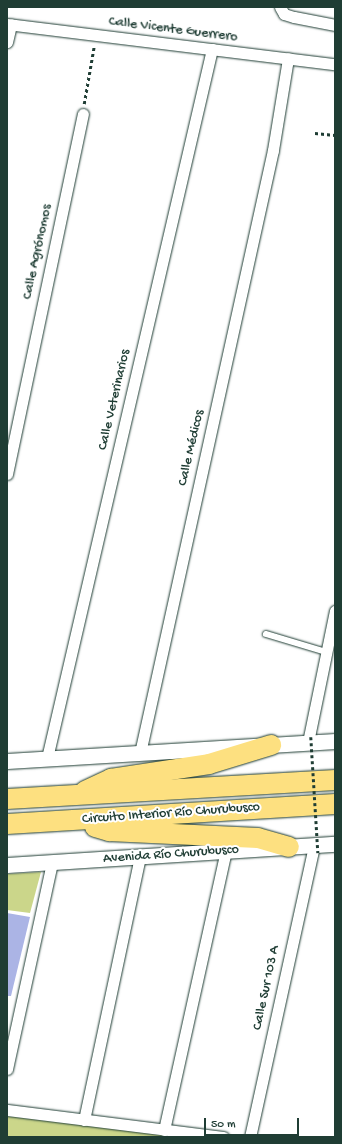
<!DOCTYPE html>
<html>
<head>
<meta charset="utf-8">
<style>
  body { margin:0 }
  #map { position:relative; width:342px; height:1144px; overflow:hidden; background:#fff; font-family:"Gochi Hand",sans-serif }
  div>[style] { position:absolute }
  .green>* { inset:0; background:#cbd68a }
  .building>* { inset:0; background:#abb4e5 }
  .path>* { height:2.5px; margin-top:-1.25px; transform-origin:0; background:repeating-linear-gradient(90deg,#1f3d34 0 3px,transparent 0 6px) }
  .roads { filter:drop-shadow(0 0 1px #1f3d34) drop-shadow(0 0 1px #1f3d34) }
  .lane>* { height:5.5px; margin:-2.75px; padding:0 2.75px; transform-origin:2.75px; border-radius:2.75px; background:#fff }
  .street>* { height:11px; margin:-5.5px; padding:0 5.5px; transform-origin:5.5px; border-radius:5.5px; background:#fff }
  .secondary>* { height:15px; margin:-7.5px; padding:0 7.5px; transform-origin:7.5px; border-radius:7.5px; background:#fff }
  .highway>* { height:20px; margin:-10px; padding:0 10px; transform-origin:10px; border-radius:10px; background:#fde080 }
  .path-bridge>* { height:2.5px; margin-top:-1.25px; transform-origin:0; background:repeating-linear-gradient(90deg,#1f3d34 0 3px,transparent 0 6px) }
  span { translate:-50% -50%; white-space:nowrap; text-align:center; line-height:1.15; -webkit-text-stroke:4px #fff; paint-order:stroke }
  .street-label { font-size:14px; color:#1f3d34 }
  .frame { position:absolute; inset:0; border:8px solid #1f3d34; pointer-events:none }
  .scale { position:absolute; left:204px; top:1118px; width:95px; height:18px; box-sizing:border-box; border:2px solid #1f3d34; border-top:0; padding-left:5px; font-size:12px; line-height:14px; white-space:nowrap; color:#1f3d34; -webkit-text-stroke:3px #fff; paint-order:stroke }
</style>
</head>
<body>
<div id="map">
  <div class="green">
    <div style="clip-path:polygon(41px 872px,30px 913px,7px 910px,7px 874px)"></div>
    <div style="clip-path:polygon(7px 1116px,180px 1137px,7px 1137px)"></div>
  </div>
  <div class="building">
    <div style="clip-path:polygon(7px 913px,30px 917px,11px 996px,7px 996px)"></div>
  </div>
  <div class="path">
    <div style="left:84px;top:104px;width:59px;rotate:-80.2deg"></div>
    <div style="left:315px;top:133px;width:20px;rotate:6deg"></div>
  </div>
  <div class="roads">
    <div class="lane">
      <div style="left:266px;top:634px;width:63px;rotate:16.7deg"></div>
    </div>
    <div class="street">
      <div style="left:280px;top:7px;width:8px;rotate:60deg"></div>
      <div style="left:284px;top:14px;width:10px;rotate:17deg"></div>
      <div style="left:294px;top:17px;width:42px;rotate:11deg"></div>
      <div style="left:7px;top:24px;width:330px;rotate:7deg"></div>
      <div style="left:7px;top:42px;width:18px;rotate:-77deg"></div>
      <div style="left:7px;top:474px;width:368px;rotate:-78.1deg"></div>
      <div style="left:308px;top:742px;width:134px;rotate:-78.4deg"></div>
      <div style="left:140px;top:753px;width:617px;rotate:-77.56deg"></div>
      <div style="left:273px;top:150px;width:93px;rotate:-80.7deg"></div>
      <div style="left:47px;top:758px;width:728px;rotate:-76.9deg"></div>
      <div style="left:7px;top:1069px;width:212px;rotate:-77.7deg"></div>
      <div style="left:7px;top:1110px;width:218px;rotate:7.1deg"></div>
      <div style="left:84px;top:1120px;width:270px;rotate:-78deg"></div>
      <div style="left:164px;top:1130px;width:286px;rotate:-77.5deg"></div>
      <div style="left:250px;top:1137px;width:299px;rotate:-77.6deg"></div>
    </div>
    <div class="secondary">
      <div style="left:7px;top:761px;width:329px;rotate:-3.5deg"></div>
      <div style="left:7px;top:865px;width:329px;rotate:-3.7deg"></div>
    </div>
    <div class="highway">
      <div style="left:85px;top:791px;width:29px;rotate:-25deg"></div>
      <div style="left:111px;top:779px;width:99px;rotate:-8.7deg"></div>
      <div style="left:209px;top:764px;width:65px;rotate:-17deg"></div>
      <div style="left:7px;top:799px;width:329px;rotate:-3.3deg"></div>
      <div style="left:7px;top:824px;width:329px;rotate:-3.5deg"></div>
      <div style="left:95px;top:827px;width:15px;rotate:16deg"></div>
      <div style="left:109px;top:831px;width:149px;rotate:2.7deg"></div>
      <div style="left:258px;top:838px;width:32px;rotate:16deg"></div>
    </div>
  </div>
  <div class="path-bridge">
    <div style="left:311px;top:737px;width:116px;rotate:86.5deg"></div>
  </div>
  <div class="street-label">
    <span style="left:173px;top:30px;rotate:7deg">Calle Vicente Guerrero</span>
    <span style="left:38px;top:252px;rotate:-78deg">Calle Agrónomos</span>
    <span style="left:115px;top:400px;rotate:-77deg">Calle Veterinarios</span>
    <span style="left:192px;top:448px;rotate:-77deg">Calle Médicos</span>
    <span style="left:171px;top:814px;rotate:-4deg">Circuito Interior Río Churubusco</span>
    <span style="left:171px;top:855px;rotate:-4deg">Avenida Río Churubusco</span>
    <span style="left:267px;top:988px;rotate:-78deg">Calle Sur 103 A</span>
  </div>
  <div class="frame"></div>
  <div class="scale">50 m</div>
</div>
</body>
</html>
